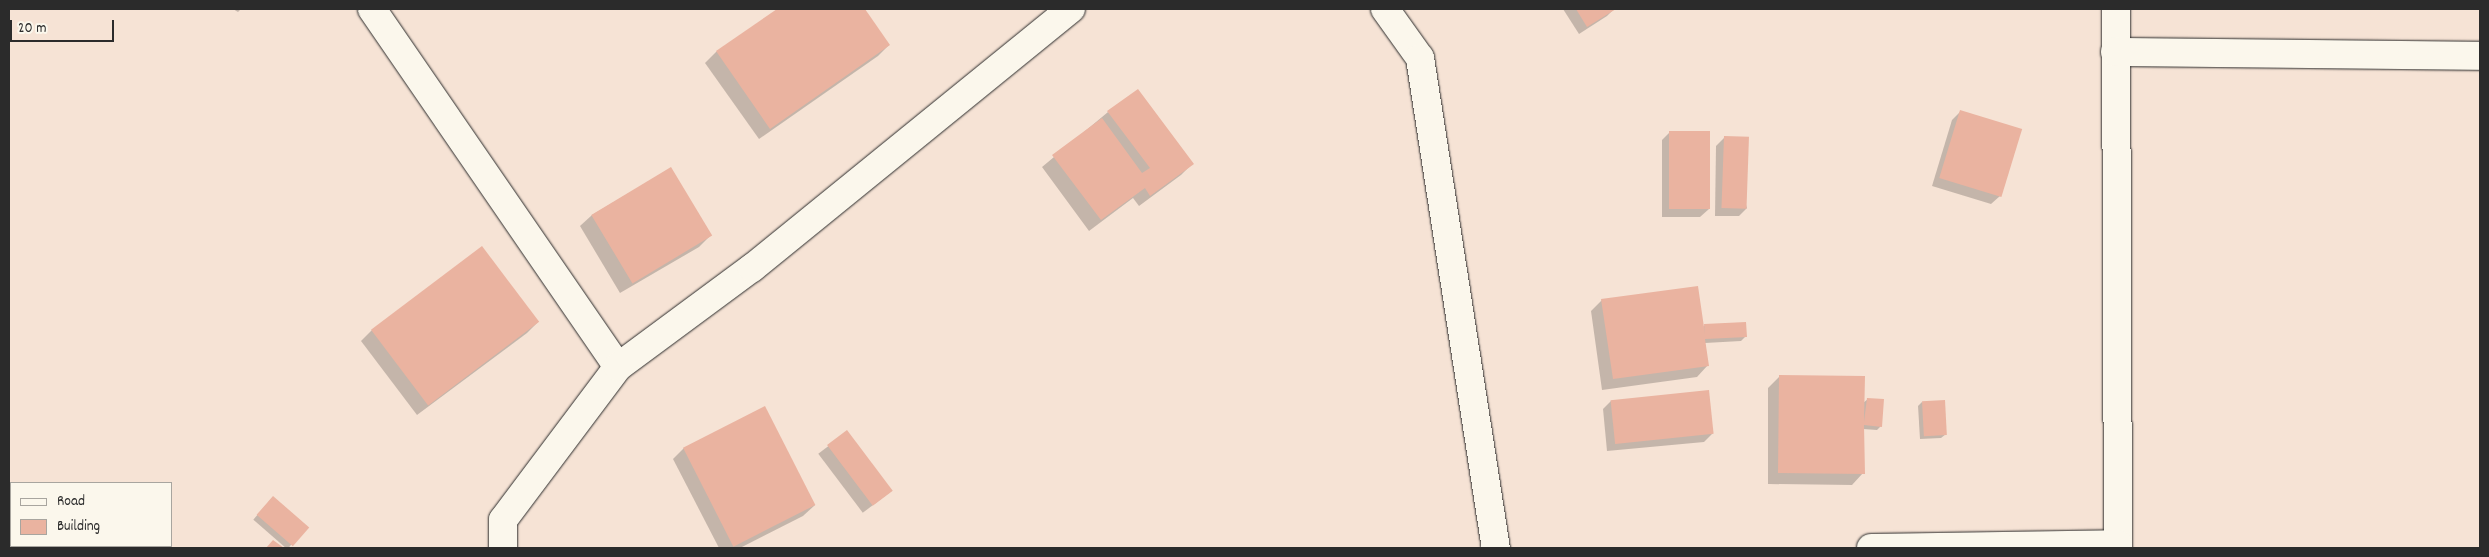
<!DOCTYPE html>
<html>
<head>
<meta charset="utf-8">
<style>
  body { margin:0 }
  #map { position:relative; width:2489px; height:557px; overflow:hidden; background:#f6e3d5; font-family:Dekko,sans-serif }
  div>[style] { position:absolute }
  .shadow>* { inset:0; background:#0003; transform-origin:0 0 }
  .building>* { inset:0; background:#eab3a0; transform-origin:0 0 }
  .roads { filter:drop-shadow(0 0 1px #2b2b2b) drop-shadow(0 0 1px #2b2b2b) }
  .minor>* { height:28px; margin:-14px; padding:0 14px; transform-origin:14px; border-radius:14px; background:#fbf7ec }
  span { translate:-50% -50%; white-space:nowrap; text-align:center; line-height:1.15; -webkit-text-stroke:5px #fbf7ec; paint-order:stroke }
  .frame { position:absolute; inset:0; border:10px solid #2b2b2b; pointer-events:none }
  .legend { position:absolute; left:10px; top:482px; width:162px; height:65px; box-sizing:border-box; background:#fbf7ec; border:1px solid #a8a59f; margin:0; padding:6px 9px; list-style:none; font-size:15px; color:#2b2b2b }
  .legend li { display:flex; align-items:center; gap:10px; height:25px }
  .legend b { width:25px; border:1px solid #a8a59f }
  .scale { position:absolute; left:10px; top:20px; width:104px; height:22px; box-sizing:border-box; border:2px solid #2b2b2b; border-top:0; padding-left:6px; font-size:15px; line-height:18px; white-space:nowrap; color:#2b2b2b; -webkit-text-stroke:4px #fbf7ec; paint-order:stroke }
</style>
</head>
<body>
<div id="map">
  <div class="shadow">
    <div style="clip-path:polygon(233px 9px,241px 9px,238px 12px)"></div>
    <div style="clip-path:polygon(779px 9px,863px 9px,889px 45px,878px 56px,759px 139px,705px 63px,716px 52px)"></div>
    <div style="clip-path:polygon(1563px 9px,1614px 9px,1607px 16px,1579px 34px)"></div>
    <div style="clip-path:polygon(1108px 112px,1192px 164px,1181px 175px,1139px 206px,1133px 198px,1089px 231px,1042px 167px)"></div>
    <div style="clip-path:polygon(1960px 112px,2000px 196px,1991px 204px,1932px 186px,1952px 120px)"></div>
    <div style="clip-path:polygon(1670px 132px,1709px 209px,1700px 217px,1662px 217px,1662px 140px)"></div>
    <div style="clip-path:polygon(1724px 138px,1747px 208px,1739px 216px,1715px 216px,1716px 146px)"></div>
    <div style="clip-path:polygon(670px 169px,710px 236px,699px 247px,620px 293px,580px 226px,592px 215px)"></div>
    <div style="clip-path:polygon(1602px 300px,1702px 328px,1705px 325px,1745px 337px,1741px 341px,1705px 343px,1708px 365px,1697px 377px,1602px 390px,1591px 311px)"></div>
    <div style="clip-path:polygon(538px 322px,527px 333px,417px 415px,361px 341px,372px 330px)"></div>
    <div style="clip-path:polygon(1779px 377px,1863px 403px,1868px 399px,1881px 426px,1877px 430px,1863px 429px,1863px 473px,1852px 485px,1768px 484px,1768px 388px)"></div>
    <div style="clip-path:polygon(1611px 401px,1713px 433px,1704px 442px,1607px 451px,1603px 409px)"></div>
    <div style="clip-path:polygon(1922px 402px,1946px 434px,1941px 438px,1920px 439px,1918px 406px)"></div>
    <div style="left:847px;top:432px;width:74px;height:36px;rotate:53deg"></div>
    <div style="clip-path:polygon(684px 448px,815px 505px,803px 516px,740px 548px,719px 548px,673px 459px)"></div>
    <div style="left:273px;top:497px;width:45px;height:30px;rotate:41deg"></div>
  </div>
  <div class="building">
    <div style="clip-path:polygon(777px 9px,865px 9px,890px 45px,770px 129px,716px 51px)"></div>
    <div style="clip-path:polygon(1576px 9px,1616px 9px,1587px 27px)"></div>
    <div style="clip-path:polygon(1138px 89px,1194px 164px,1150px 196px,1145px 188px,1101px 220px,1052px 155px,1102px 118px,1142px 173px,1150px 168px,1107px 111px)"></div>
    <div style="left:1960px;top:110px;width:65px;height:71px;rotate:17deg"></div>
    <div style="left:1669px;top:131px;width:41px;height:78px"></div>
    <div style="left:1724px;top:136px;width:25px;height:72px;rotate:2deg"></div>
    <div style="left:671px;top:167px;width:80px;height:93px;rotate:59deg"></div>
    <div style="left:482px;top:246px;width:95px;height:139px;rotate:53deg"></div>
    <div style="clip-path:polygon(1698px 286px,1705px 334px,1704px 324px,1746px 322px,1747px 337px,1705px 339px,1709px 366px,1613px 379px,1601px 299px)"></div>
    <div style="clip-path:polygon(1779px 375px,1865px 376px,1864px 422px,1867px 398px,1884px 399px,1882px 427px,1864px 425px,1865px 474px,1778px 473px)"></div>
    <div style="left:1709px;top:390px;width:44px;height:99px;rotate:84deg"></div>
    <div style="left:1945px;top:400px;width:35px;height:23px;rotate:87deg"></div>
    <div style="left:765px;top:406px;width:111px;height:92px;rotate:63deg"></div>
    <div style="left:847px;top:430px;width:76px;height:25px;rotate:53deg"></div>
    <div style="left:273px;top:496px;width:48px;height:25px;rotate:41deg"></div>
    <div style="clip-path:polygon(273px 540px,284px 548px,266px 548px)"></div>
  </div>
  <div class="roads">
    <div class="minor">
      <div style="left:372px;top:9px;width:434px;rotate:55.5deg"></div>
      <div style="left:1385px;top:9px;width:60px;rotate:54.5deg"></div>
      <div style="left:1420px;top:58px;width:496px;rotate:81.2deg"></div>
      <div style="left:2116px;top:9px;width:539px;rotate:89.79deg"></div>
      <div style="left:2115px;top:52px;width:365px;rotate:0.6deg"></div>
      <div style="left:503px;top:548px;width:28px;rotate:-90deg"></div>
      <div style="left:503px;top:520px;width:191px;rotate:-53.1deg"></div>
      <div style="left:618px;top:367px;width:167px;rotate:-36.5deg"></div>
      <div style="left:752px;top:268px;width:411px;rotate:-39.1deg"></div>
      <div style="left:1871px;top:548px;width:247px;rotate:-0.9deg"></div>
    </div>
  </div>
  <div class="frame"></div>
  <ul class="legend">
  <li><b style="height:6px;background:#fbf7ec"></b>Road</li>
  <li><b style="height:14px;background:#eab3a0"></b>Building</li>
  </ul>
  <div class="scale">20 m</div>
</div>
</body>
</html>
